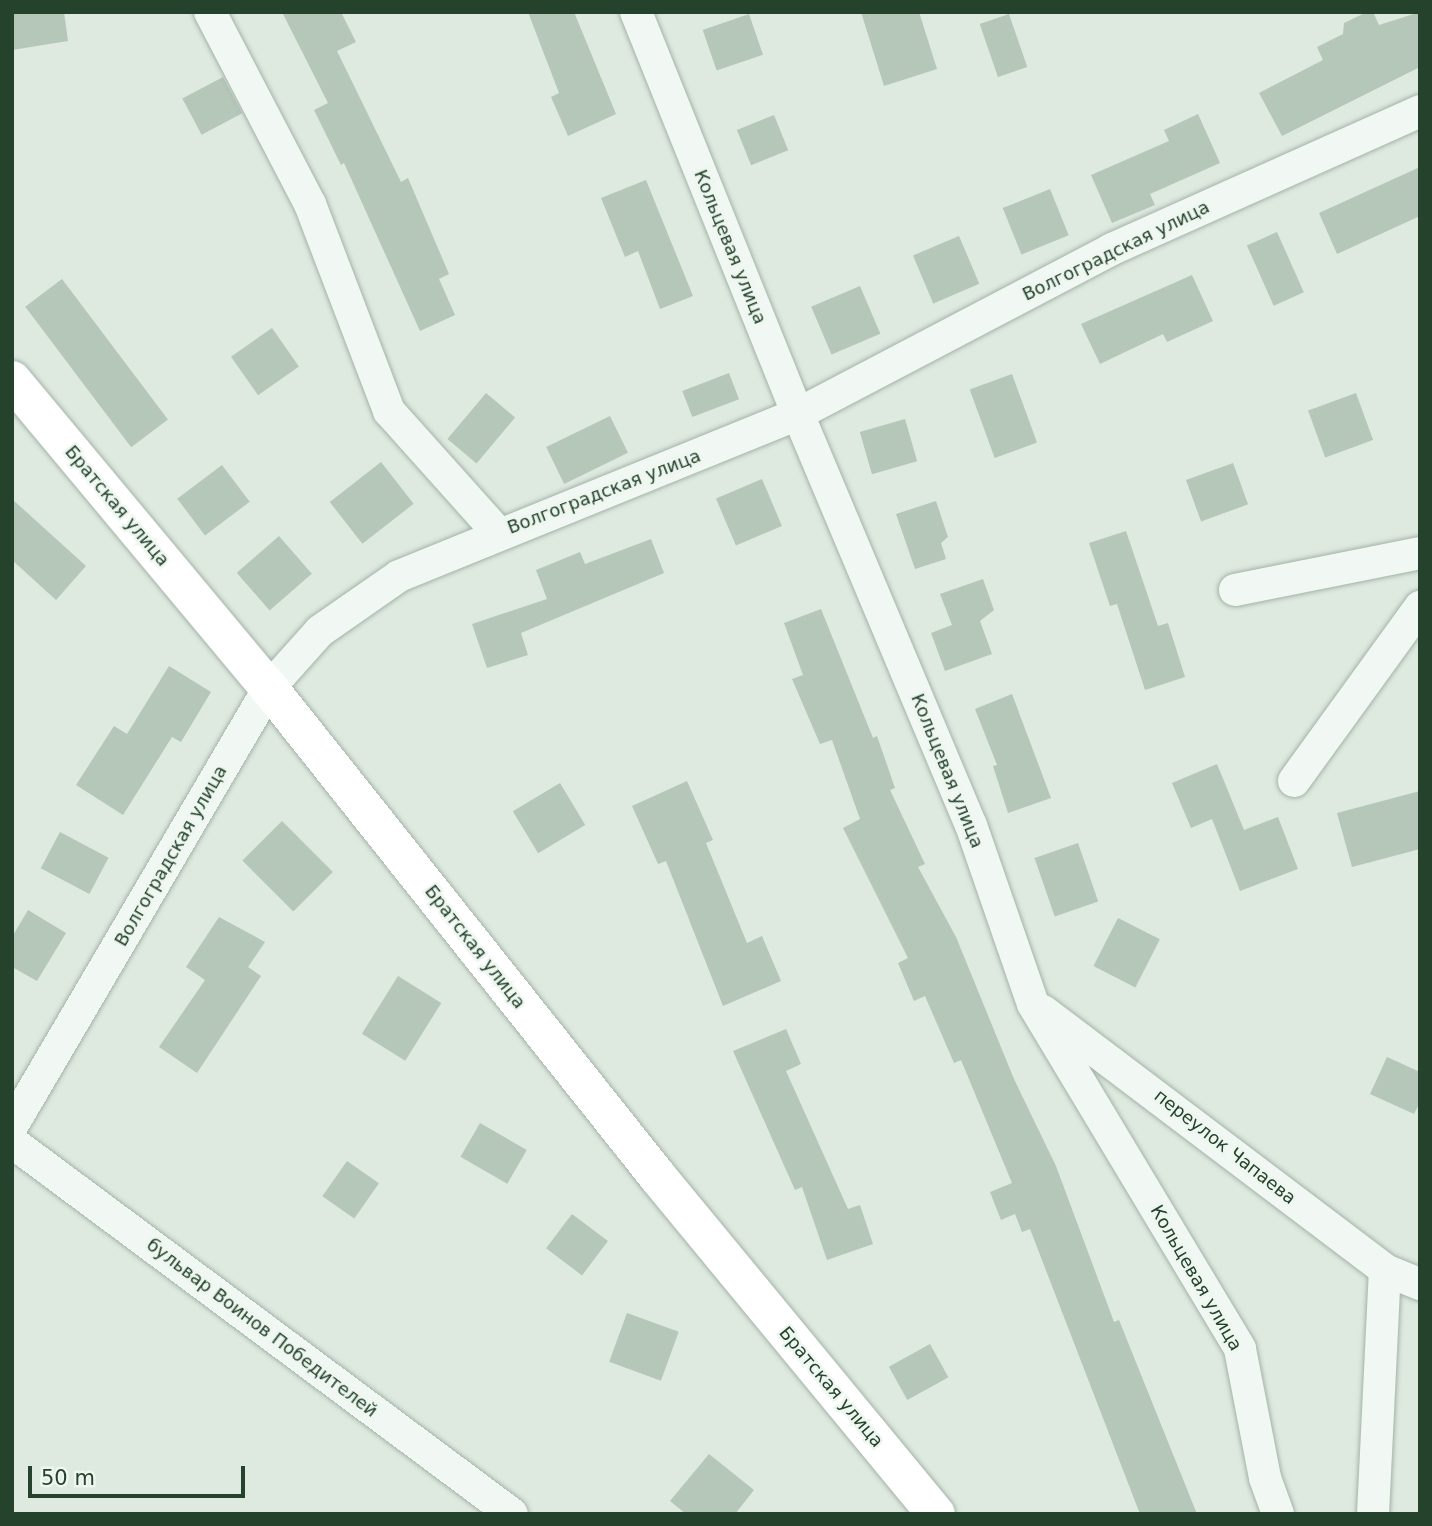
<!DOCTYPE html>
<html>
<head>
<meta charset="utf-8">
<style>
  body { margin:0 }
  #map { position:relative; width:1432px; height:1526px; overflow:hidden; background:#dee9e0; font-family:"DejaVu Sans",sans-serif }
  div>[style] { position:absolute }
  .building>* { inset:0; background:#b4c7b9; transform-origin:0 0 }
  .roads { filter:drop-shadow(0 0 2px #a3b4a6) drop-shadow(0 0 2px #a3b4a6) }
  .minor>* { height:32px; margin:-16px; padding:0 16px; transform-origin:16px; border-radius:16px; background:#f1f7f2 }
  .major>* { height:38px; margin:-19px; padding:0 19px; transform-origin:19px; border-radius:19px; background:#fff }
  span { translate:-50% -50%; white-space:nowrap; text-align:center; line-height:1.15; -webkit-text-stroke:5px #edf6ef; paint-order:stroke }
  .street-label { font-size:18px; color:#25422c }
  .frame { position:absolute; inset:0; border:14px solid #25422c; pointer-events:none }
  .scale { position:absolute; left:28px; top:1466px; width:217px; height:32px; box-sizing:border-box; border:4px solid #25422c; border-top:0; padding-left:9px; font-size:21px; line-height:24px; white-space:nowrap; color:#25422c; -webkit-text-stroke:5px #edf6ef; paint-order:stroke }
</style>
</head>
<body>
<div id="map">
  <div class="building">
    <div style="clip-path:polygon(12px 12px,64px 12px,68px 41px,12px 50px)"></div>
    <div style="clip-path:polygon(282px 12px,341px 12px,356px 42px,337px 51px,401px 182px,408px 178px,449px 274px,439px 279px,455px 315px,420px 331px,344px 163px,341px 165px,314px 110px,328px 103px)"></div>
    <div style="clip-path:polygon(528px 12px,574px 12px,616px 114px,568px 136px,551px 97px,559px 93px)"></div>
    <div style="clip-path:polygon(861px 12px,919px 12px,937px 69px,884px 86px)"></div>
    <div style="clip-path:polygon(1367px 12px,1373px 12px,1379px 25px,1420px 12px,1420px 67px,1282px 136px,1259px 93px,1323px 60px,1317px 47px,1343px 34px,1344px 23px)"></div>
    <div style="left:749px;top:14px;width:43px;height:49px;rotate:71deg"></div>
    <div style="left:1009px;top:14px;width:56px;height:31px;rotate:71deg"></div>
    <div style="left:223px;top:77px;width:41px;height:46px;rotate:62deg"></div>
    <div style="clip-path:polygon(1198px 114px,1220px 163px,1150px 194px,1155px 205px,1112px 223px,1091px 175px,1169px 141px,1164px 130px)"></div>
    <div style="left:774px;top:115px;width:38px;height:40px;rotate:68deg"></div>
    <div style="clip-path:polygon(1420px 167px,1420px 216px,1337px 254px,1319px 213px)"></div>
    <div style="clip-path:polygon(646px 180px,693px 296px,660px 309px,638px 251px,625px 257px,601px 198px)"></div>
    <div style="left:1050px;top:189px;width:50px;height:51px;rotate:68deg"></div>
    <div style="left:1277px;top:232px;width:66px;height:33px;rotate:66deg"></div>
    <div style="left:959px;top:236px;width:52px;height:50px;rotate:67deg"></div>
    <div style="clip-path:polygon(1192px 275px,1213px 321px,1167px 342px,1163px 334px,1100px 364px,1081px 324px)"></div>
    <div style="left:62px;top:279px;width:176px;height:46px;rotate:53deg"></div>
    <div style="left:860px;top:286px;width:52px;height:53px;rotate:67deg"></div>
    <div style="left:272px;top:328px;width:47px;height:50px;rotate:55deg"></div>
    <div style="left:729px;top:373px;width:28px;height:50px;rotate:69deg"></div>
    <div style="left:1012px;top:374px;width:73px;height:45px;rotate:70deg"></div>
    <div style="left:486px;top:393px;width:38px;height:60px;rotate:40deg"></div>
    <div style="left:1356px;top:393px;width:50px;height:51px;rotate:70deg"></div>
    <div style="left:610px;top:416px;width:41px;height:71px;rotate:64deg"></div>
    <div style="left:905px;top:419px;width:44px;height:47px;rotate:74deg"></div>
    <div style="left:381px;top:462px;width:53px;height:65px;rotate:52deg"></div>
    <div style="left:1233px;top:463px;width:44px;height:50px;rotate:70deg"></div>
    <div style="left:222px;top:465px;width:46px;height:56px;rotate:53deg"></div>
    <div style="left:762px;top:479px;width:51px;height:50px;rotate:67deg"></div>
    <div style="clip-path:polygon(12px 499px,86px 566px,56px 600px,12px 560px)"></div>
    <div style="clip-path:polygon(936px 501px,948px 537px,941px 543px,946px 559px,915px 569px,896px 514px)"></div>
    <div style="clip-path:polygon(1126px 531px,1158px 626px,1168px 623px,1185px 677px,1145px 690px,1117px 604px,1110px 606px,1089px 543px)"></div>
    <div style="left:279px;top:536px;width:50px;height:56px;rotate:49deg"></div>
    <div style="clip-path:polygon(651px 539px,664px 573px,521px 633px,528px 655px,487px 668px,472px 624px,547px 599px,536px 570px,580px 552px,585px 564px)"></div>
    <div style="clip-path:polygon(983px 579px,994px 610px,980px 621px,992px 654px,945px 671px,931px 633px,952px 625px,940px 594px)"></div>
    <div style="clip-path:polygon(821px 609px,873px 738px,877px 736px,895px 788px,890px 790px,925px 864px,918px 867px,956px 937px,1014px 1079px,1056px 1166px,1114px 1322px,1119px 1320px,1197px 1514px,1140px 1514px,1030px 1229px,1022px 1232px,1015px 1214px,1001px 1220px,990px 1192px,1012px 1183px,961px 1060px,954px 1063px,925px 996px,914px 1001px,898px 963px,908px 958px,843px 828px,860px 819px,832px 740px,820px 744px,792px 679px,803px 675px,784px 623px)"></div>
    <div style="clip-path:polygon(169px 666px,211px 692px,181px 742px,172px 737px,123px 815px,76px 785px,114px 726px,127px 734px)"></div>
    <div style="clip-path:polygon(1012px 694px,1051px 798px,1008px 813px,993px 766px,997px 765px,975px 709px)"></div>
    <div style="clip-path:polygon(1217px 764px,1244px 830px,1278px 817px,1298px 869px,1240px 891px,1212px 819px,1191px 828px,1172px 783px)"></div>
    <div style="clip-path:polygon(687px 781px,713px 840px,706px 843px,747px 943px,762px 936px,781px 981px,723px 1006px,666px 861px,658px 864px,632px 806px)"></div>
    <div style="left:560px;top:783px;width:49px;height:55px;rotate:59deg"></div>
    <div style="clip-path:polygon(1420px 791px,1420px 849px,1352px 867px,1337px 813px)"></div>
    <div style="left:282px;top:821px;width:72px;height:56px;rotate:45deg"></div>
    <div style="left:60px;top:832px;width:55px;height:41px;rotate:28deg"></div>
    <div style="left:1078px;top:843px;width:62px;height:46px;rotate:71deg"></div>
    <div style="clip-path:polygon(28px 910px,66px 933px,37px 981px,12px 967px,12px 937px)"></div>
    <div style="clip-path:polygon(219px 917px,265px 942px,248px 967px,261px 976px,197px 1073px,159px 1047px,205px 980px,186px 967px)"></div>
    <div style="left:1118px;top:918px;width:47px;height:54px;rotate:27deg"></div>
    <div style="left:398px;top:976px;width:51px;height:68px;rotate:32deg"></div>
    <div style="clip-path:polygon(786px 1029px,801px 1064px,786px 1071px,848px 1209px,860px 1205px,873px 1244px,827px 1260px,802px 1187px,795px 1190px,733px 1051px)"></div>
    <div style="clip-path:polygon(1387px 1057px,1420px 1072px,1420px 1102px,1414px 1114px,1370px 1094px)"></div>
    <div style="left:480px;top:1123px;width:54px;height:39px;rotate:30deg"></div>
    <div style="left:347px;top:1161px;width:39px;height:43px;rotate:35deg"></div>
    <div style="left:572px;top:1214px;width:45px;height:43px;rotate:37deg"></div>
    <div style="left:627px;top:1313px;width:55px;height:52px;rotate:20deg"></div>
    <div style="left:930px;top:1344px;width:38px;height:47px;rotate:61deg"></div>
    <div style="clip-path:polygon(709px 1454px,754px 1490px,735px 1514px,686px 1514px,670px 1501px)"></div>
  </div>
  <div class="roads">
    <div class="minor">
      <div style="left:210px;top:12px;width:216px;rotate:62.5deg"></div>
      <div style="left:310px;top:204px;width:222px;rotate:69.1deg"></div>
      <div style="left:389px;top:411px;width:164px;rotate:48.2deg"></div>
      <div style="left:636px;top:12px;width:433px;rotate:68.1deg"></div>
      <div style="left:798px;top:414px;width:446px;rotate:67.2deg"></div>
      <div style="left:971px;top:825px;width:189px;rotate:70.9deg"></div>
      <div style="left:1033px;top:1004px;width:402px;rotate:59deg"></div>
      <div style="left:1240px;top:1349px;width:131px;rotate:79deg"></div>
      <div style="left:1265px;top:1478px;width:38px;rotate:70deg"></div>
      <div style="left:1235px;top:590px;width:189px;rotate:-11.3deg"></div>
      <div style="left:1294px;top:781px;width:215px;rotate:-54.1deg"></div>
      <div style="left:1043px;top:1011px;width:429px;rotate:37.1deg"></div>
      <div style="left:1385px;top:1270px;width:38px;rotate:22deg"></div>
      <div style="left:12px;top:1126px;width:508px;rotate:-59.6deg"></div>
      <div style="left:269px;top:688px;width:76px;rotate:-48.2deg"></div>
      <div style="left:320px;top:631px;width:96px;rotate:-34.8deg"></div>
      <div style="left:399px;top:576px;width:431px;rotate:-22.1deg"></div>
      <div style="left:798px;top:414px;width:355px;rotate:-27.7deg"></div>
      <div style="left:1112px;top:249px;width:338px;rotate:-24.1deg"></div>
      <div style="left:12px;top:1142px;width:623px;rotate:36.65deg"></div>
      <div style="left:1373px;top:1514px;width:244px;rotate:-87.2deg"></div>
    </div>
    <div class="major">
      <div style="left:12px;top:380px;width:401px;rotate:50.2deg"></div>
      <div style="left:269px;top:688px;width:625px;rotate:51.5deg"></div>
      <div style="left:658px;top:1177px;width:437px;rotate:50.5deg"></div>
    </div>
  </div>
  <div class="street-label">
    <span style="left:730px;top:247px;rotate:68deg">Кольцевая улица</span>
    <span style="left:1116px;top:251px;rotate:-26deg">Волгоградская улица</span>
    <span style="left:604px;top:492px;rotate:-21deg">Волгоградская улица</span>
    <span style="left:117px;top:506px;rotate:50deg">Братская улица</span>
    <span style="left:947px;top:771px;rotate:68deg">Кольцевая улица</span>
    <span style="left:171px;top:856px;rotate:-60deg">Волгоградская улица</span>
    <span style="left:475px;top:947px;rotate:52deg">Братская улица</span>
    <span style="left:1225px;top:1147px;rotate:38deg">переулок Чапаева</span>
    <span style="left:1196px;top:1278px;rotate:60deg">Кольцевая улица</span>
    <span style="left:262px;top:1328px;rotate:37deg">бульвар Воинов Победителей</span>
    <span style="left:831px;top:1387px;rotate:50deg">Братская улица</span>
  </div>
  <div class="frame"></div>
  <div class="scale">50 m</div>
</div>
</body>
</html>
